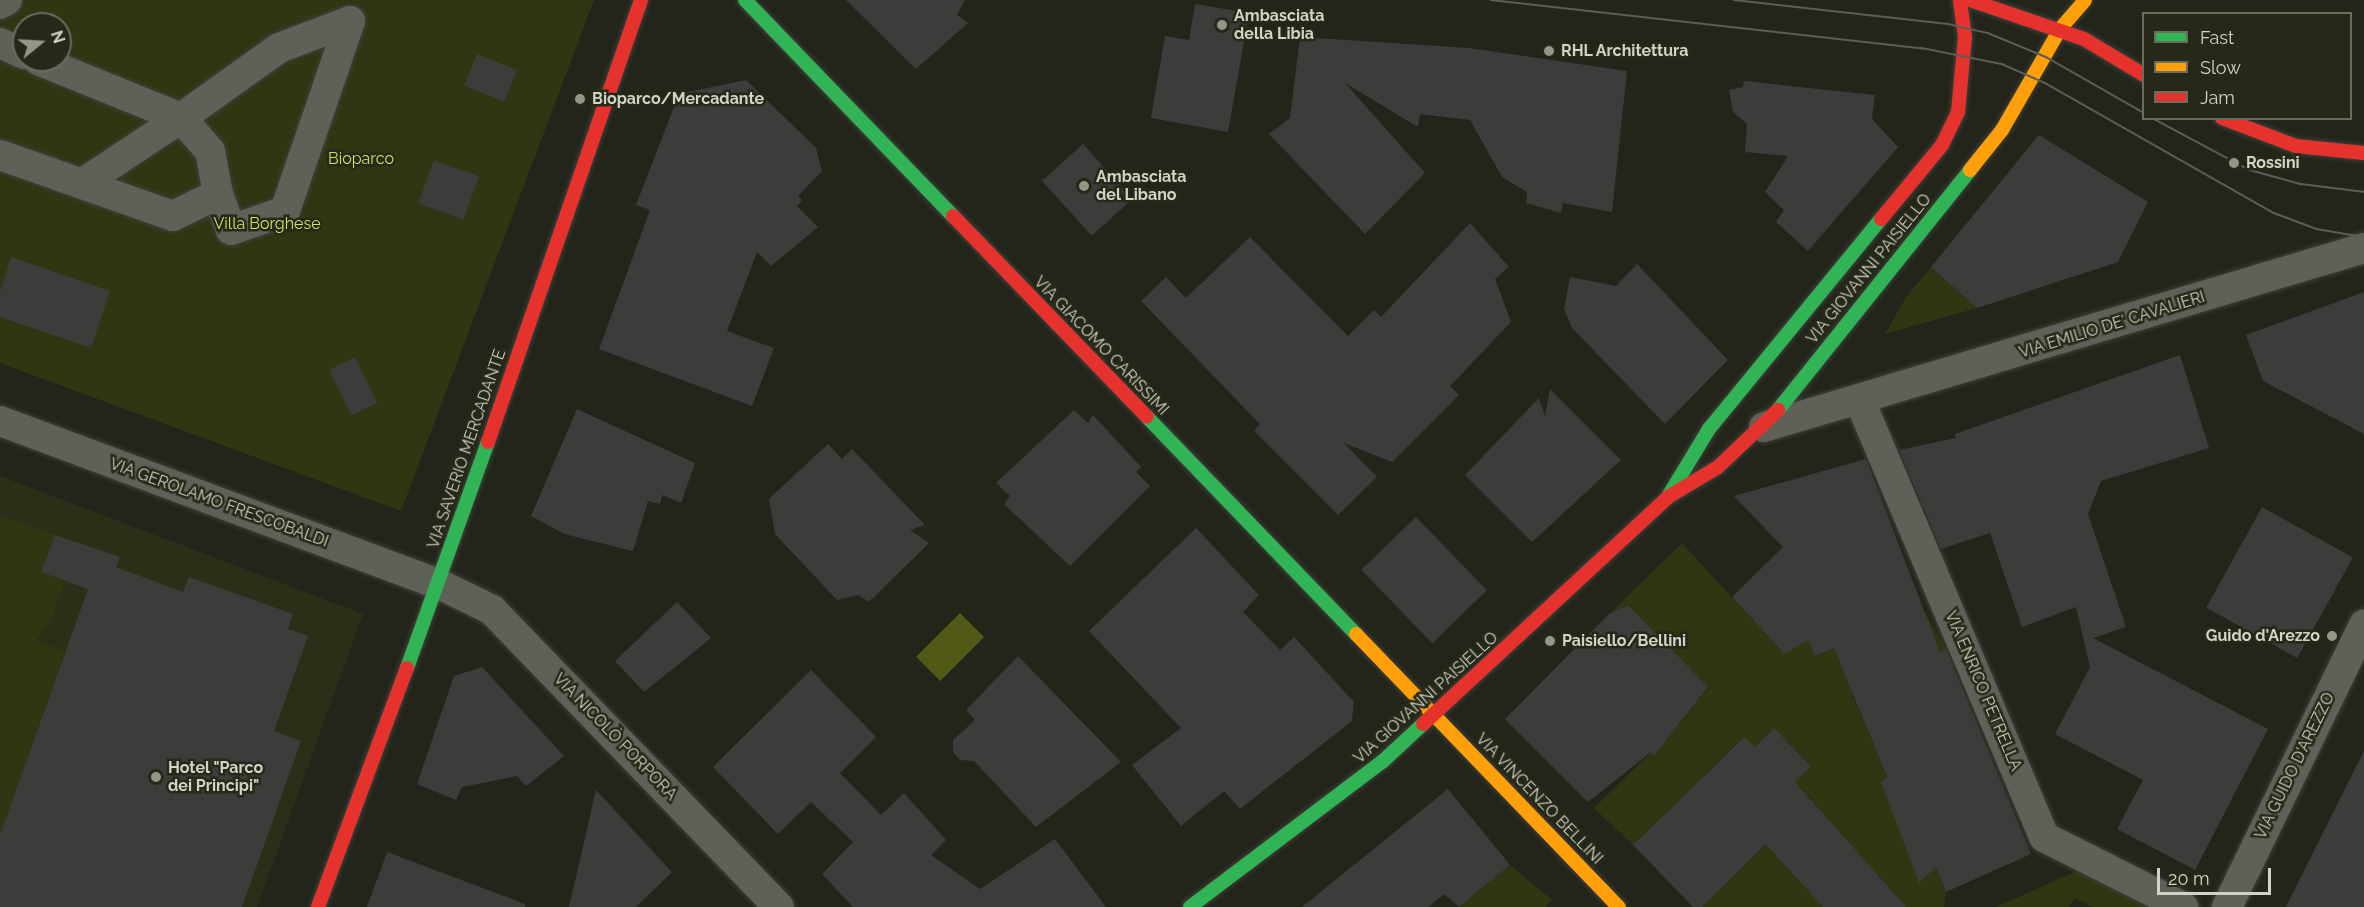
<!DOCTYPE html>
<html>
<head>
<meta charset="utf-8">
<style>
  body { margin:0 }
  #map { position:relative; width:2364px; height:907px; overflow:hidden; background:#23251b; font-family:Raleway,sans-serif }
  div>[style] { position:absolute }
  .built>* { inset:0; background:#2c2f18 }
  .green>* { inset:0; background:#323511 }
  .water>* { inset:0; background:#525916; transform-origin:0 0 }
  .building>* { inset:0; background:#3c3c3b; transform-origin:0 0 }
  .roads { filter:drop-shadow(0 0 2px #3f4039) drop-shadow(0 0 2px #3f4039) }
  .street>* { height:30px; margin:-15px; padding:0 15px; transform-origin:15px; border-radius:15px; background:#5f6159 }
  .fast>* { height:14px; margin:-7px; padding:0 7px; transform-origin:7px; border-radius:7px; background:#30b455 }
  .slow>* { height:14px; margin:-7px; padding:0 7px; transform-origin:7px; border-radius:7px; background:#ff9f0a }
  .jam>* { height:14px; margin:-7px; padding:0 7px; transform-origin:7px; border-radius:7px; background:#e5322d }
  .tram>* { height:1.5px; margin:-0.75px; padding:0 0.75px; transform-origin:0.75px; border-radius:0.75px; background:#5c5d56 }
  .dots>* { width:16px; height:16px; translate:-50% -50%; box-sizing:border-box; border:3px solid #262917; border-radius:50% }
  span { translate:-50% -50%; white-space:nowrap; text-align:center; line-height:1.15; -webkit-text-stroke:5px #262917; paint-order:stroke }
  .poi-label { font-size:16px; color:#d1d3c7; font-weight:700 }
  .left { translate:0 -50%; text-align:left }
  .right { translate:-100% -50%; text-align:right }
  .park-label { font-size:16px; color:#d1df65 }
  .street-label { font-size:16px; color:#d1d3c7 }
  .legend { position:absolute; left:2142px; top:12px; width:210px; height:108px; box-sizing:border-box; background:#262917; border:2px solid #6a6d5d; margin:0; padding:8px 10px; list-style:none; font-size:18px; color:#d1d3c7 }
  .legend li { display:flex; align-items:center; gap:12px; height:30px }
  .legend b { width:30px; border:2px solid #6a6d5d }
  .north { position:absolute; left:12px; top:12px; width:60px; height:60px; box-sizing:border-box; background:#262917; border:2px solid #6a6d5d; border-radius:50%; rotate:72deg; font-size:16px; font-weight:700; line-height:24px; text-align:center; color:#d1d3c7 }
  .north::after { content:''; display:block; margin:auto; width:21px; height:27px; background:#94968b; clip-path:polygon(50% 0,100% 100%,50% 72%,0 100%) }
  .scale { position:absolute; left:2157px; top:868px; width:114px; height:27px; box-sizing:border-box; border:3px solid #d1d3c7; border-top:0; padding-left:8px; font-size:18px; line-height:21px; white-space:nowrap; color:#d1d3c7; -webkit-text-stroke:4px #262917; paint-order:stroke }
</style>
</head>
<body>
<div id="map">
  <div class="built">
    <div style="clip-path:polygon(0 476px,363px 614px,257px 907px,0 907px)"></div>
  </div>
  <div class="green">
    <div style="clip-path:polygon(evenodd,0 0,594px 0,401px 511px,0 363px,0 0,24px 24px,60px 24px,60px 60px,24px 60px,24px 24px)"></div>
    <div style="clip-path:polygon(1931px 267px,1977px 308px,1885px 334px,1905px 299px)"></div>
    <div style="clip-path:polygon(0 515px,55px 535px,42px 572px,65px 581px,51px 619px,36px 640px,65px 652px,0 835px)"></div>
    <div style="clip-path:polygon(1682px 543px,1784px 654px,1808px 640px,1816px 656px,1923px 609px,1946px 649px,1851px 691px,1887px 777px,1906px 848px,1925px 839px,1946px 892px,1944px 907px,1702px 907px,1812px 800px,1795px 782px,1811px 765px,1774px 728px,1755px 747px,1743px 737px,1633px 845px,1594px 808px,1679px 725px,1708px 688px,1628px 605px,1609px 614px)"></div>
    <div style="clip-path:polygon(1510px 865px,1552px 900px,1546px 907px,1459px 907px)"></div>
    <div style="clip-path:polygon(2079px 870px,2148px 907px,2093px 907px,2074px 898px,2069px 907px,1996px 907px)"></div>
  </div>
  <div class="water">
    <div style="left:960px;top:613px;width:34px;height:62px;rotate:45deg"></div>
  </div>
  <div class="building">
    <div style="clip-path:polygon(846px 0,965px 0,957px 15px,968px 23px,916px 69px)"></div>
    <div style="clip-path:polygon(1195px 4px,1249px 13px,1228px 132px,1151px 118px,1165px 36px,1189px 40px)"></div>
    <div style="clip-path:polygon(1300px 37px,1469px 48px,1627px 71px,1612px 212px,1563px 203px,1561px 213px,1526px 203px,1527px 192px,1502px 177px,1470px 120px,1420px 114px,1418px 127px,1345px 83px,1425px 173px,1365px 234px,1269px 134px,1290px 118px)"></div>
    <div style="left:477px;top:54px;width:43px;height:34px;rotate:22deg"></div>
    <div style="clip-path:polygon(746px 80px,816px 148px,822px 171px,798px 196px,802px 200px,797px 206px,818px 227px,771px 266px,757px 252px,727px 331px,774px 348px,752px 406px,599px 349px,650px 210px,636px 205px,679px 94px)"></div>
    <div style="clip-path:polygon(1744px 81px,1875px 95px,1872px 119px,1898px 147px,1808px 251px,1776px 222px,1784px 210px,1765px 192px,1788px 156px,1745px 152px,1747px 124px,1733px 112px,1729px 90px,1743px 87px)"></div>
    <div style="clip-path:polygon(2039px 135px,2148px 202px,2118px 262px,1977px 308px,1931px 267px)"></div>
    <div style="left:1083px;top:144px;width:74px;height:55px;rotate:48deg"></div>
    <div style="left:434px;top:160px;width:48px;height:46px;rotate:20deg"></div>
    <div style="clip-path:polygon(1470px 223px,1509px 267px,1495px 279px,1511px 322px,1450px 386px,1459px 395px,1392px 462px,1344px 443px,1377px 477px,1338px 515px,1254px 431px,1260px 424px,1141px 301px,1166px 277px,1186px 298px,1250px 237px,1348px 336px,1374px 310px,1381px 317px)"></div>
    <div style="clip-path:polygon(11px 257px,110px 291px,91px 348px,0 317px,0 292px)"></div>
    <div style="clip-path:polygon(1637px 264px,1728px 360px,1665px 424px,1572px 328px,1564px 309px,1570px 277px,1616px 286px)"></div>
    <div style="clip-path:polygon(2364px 292px,2364px 434px,2263px 381px,2246px 335px)"></div>
    <div style="clip-path:polygon(2180px 355px,2209px 448px,2101px 481px,2088px 514px,2126px 627px,2093px 638px,2268px 729px,2195px 870px,2117px 829px,2143px 780px,2055px 734px,2090px 667px,2076px 607px,2022px 627px,1990px 533px,1941px 549px,1899px 450px,1956px 438px,1955px 434px)"></div>
    <div style="left:355px;top:357px;width:51px;height:29px;rotate:64deg"></div>
    <div style="clip-path:polygon(1550px 389px,1621px 460px,1532px 542px,1465px 475px,1539px 398px,1545px 416px)"></div>
    <div style="clip-path:polygon(577px 409px,695px 463px,681px 503px,662px 495px,660px 504px,648px 501px,633px 551px,564px 534px,531px 516px)"></div>
    <div style="clip-path:polygon(1074px 410px,1088px 423px,1093px 415px,1141px 467px,1136px 472px,1150px 486px,1070px 566px,1004px 504px,1010px 496px,996px 483px)"></div>
    <div style="clip-path:polygon(828px 444px,842px 459px,852px 449px,925px 525px,910px 530px,929px 543px,869px 602px,858px 595px,837px 600px,775px 534px,769px 499px)"></div>
    <div style="clip-path:polygon(1866px 459px,1940px 652px,1946px 649px,2031px 854px,1946px 892px,1936px 867px,1919px 883px,1881px 782px,1887px 777px,1834px 648px,1815px 656px,1808px 640px,1784px 654px,1732px 597px,1783px 547px,1734px 496px)"></div>
    <div style="left:2262px;top:507px;width:104px;height:115px;rotate:29deg"></div>
    <div style="left:1416px;top:517px;width:102px;height:76px;rotate:46deg"></div>
    <div style="clip-path:polygon(1196px 528px,1259px 595px,1243px 612px,1280px 650px,1294px 637px,1354px 702px,1352px 721px,1240px 809px,1224px 791px,1181px 826px,1132px 765px,1181px 728px,1089px 631px)"></div>
    <div style="clip-path:polygon(55px 535px,120px 557px,116px 567px,183px 592px,189px 577px,293px 614px,288px 629px,308px 636px,274px 731px,301px 741px,242px 907px,0 907px,0 835px,88px 589px,41px 572px)"></div>
    <div style="clip-path:polygon(677px 602px,711px 638px,644px 692px,615px 661px)"></div>
    <div style="clip-path:polygon(1628px 605px,1708px 687px,1654px 756px,1651px 752px,1588px 802px,1505px 719px,1609px 614px)"></div>
    <div style="clip-path:polygon(1018px 656px,1121px 762px,1036px 827px,974px 761px,960px 760px,953px 752px,953px 740px,975px 720px,966px 710px)"></div>
    <div style="clip-path:polygon(482px 667px,564px 756px,526px 786px,517px 776px,462px 787px,456px 800px,417px 784px,454px 676px)"></div>
    <div style="clip-path:polygon(811px 670px,876px 737px,840px 773px,881px 815px,904px 793px,946px 840px,931px 855px,980px 889px,1055px 839px,1106px 907px,853px 907px,822px 874px,853px 842px,811px 802px,778px 834px,713px 767px)"></div>
    <div style="clip-path:polygon(1774px 728px,1811px 766px,1795px 782px,1906px 907px,1823px 907px,1766px 844px,1702px 907px,1693px 907px,1633px 845px,1744px 737px,1755px 747px)"></div>
    <div style="clip-path:polygon(2364px 751px,2364px 907px,2286px 907px)"></div>
    <div style="clip-path:polygon(1448px 789px,1510px 865px,1459px 907px,1444px 894px,1428px 907px,1302px 907px)"></div>
    <div style="clip-path:polygon(596px 790px,672px 872px,636px 907px,569px 907px)"></div>
    <div style="clip-path:polygon(387px 852px,525px 904px,525px 907px,367px 907px)"></div>
  </div>
  <div class="roads">
    <div class="street">
      <div style="left:0;top:4px;width:8px;rotate:-30deg"></div>
      <div style="left:0;top:43px;width:26px;rotate:25deg"></div>
      <div style="left:38px;top:60px;width:154px;rotate:22.1deg"></div>
      <div style="left:181px;top:118px;width:44px;rotate:48.7deg"></div>
      <div style="left:210px;top:151px;width:44px;rotate:79.5deg"></div>
      <div style="left:218px;top:194px;width:38px;rotate:70deg"></div>
      <div style="left:231px;top:230px;width:57px;rotate:-19.4deg"></div>
      <div style="left:285px;top:211px;width:201px;rotate:-71.1deg"></div>
      <div style="left:350px;top:21px;width:76px;rotate:159.2deg"></div>
      <div style="left:279px;top:48px;width:120px;rotate:144.5deg"></div>
      <div style="left:181px;top:118px;width:118px;rotate:146.4deg"></div>
      <div style="left:0;top:155px;width:183px;rotate:19.4deg"></div>
      <div style="left:173px;top:216px;width:50px;rotate:-26.1deg"></div>
      <div style="left:1860px;top:401px;width:473px;rotate:67.1deg"></div>
      <div style="left:2044px;top:837px;width:156px;rotate:26.7deg"></div>
      <div style="left:0;top:421px;width:468px;rotate:20.4deg"></div>
      <div style="left:439px;top:584px;width:59px;rotate:26.1deg"></div>
      <div style="left:492px;top:610px;width:413px;rotate:46deg"></div>
      <div style="left:1764px;top:427px;width:626px;rotate:-16.61deg"></div>
      <div style="left:2227px;top:907px;width:314px;rotate:-64.1deg"></div>
    </div>
    <div class="fast">
      <div style="left:745px;top:0;width:300px;rotate:46.1deg"></div>
      <div style="left:1778px;top:410px;width:307px;rotate:-51.3deg"></div>
      <div style="left:1147px;top:417px;width:301px;rotate:46.1deg"></div>
      <div style="left:1669px;top:495px;width:77px;rotate:-58.8deg"></div>
      <div style="left:1709px;top:429px;width:271px;rotate:-50.7deg"></div>
      <div style="left:407px;top:668px;width:240px;rotate:-70.3deg"></div>
      <div style="left:1190px;top:907px;width:241px;rotate:-37.1deg"></div>
      <div style="left:1382px;top:762px;width:56px;rotate:-42.8deg"></div>
    </div>
    <div class="slow">
      <div style="left:1970px;top:170px;width:51px;rotate:-51.3deg"></div>
      <div style="left:2002px;top:130px;width:116px;rotate:-60.1deg"></div>
      <div style="left:2060px;top:29px;width:38px;rotate:-49deg"></div>
      <div style="left:1356px;top:634px;width:379px;rotate:46.1deg"></div>
    </div>
    <div class="jam">
      <div style="left:1970px;top:0;width:120px;rotate:18.9deg"></div>
      <div style="left:2084px;top:39px;width:70px;rotate:31deg"></div>
      <div style="left:2222px;top:118px;width:79px;rotate:20.7deg"></div>
      <div style="left:2296px;top:146px;width:68px;rotate:5.9deg"></div>
      <div style="left:953px;top:216px;width:279px;rotate:46deg"></div>
      <div style="left:1881px;top:219px;width:96px;rotate:-50.5deg"></div>
      <div style="left:1942px;top:145px;width:37px;rotate:-64deg"></div>
      <div style="left:1958px;top:112px;width:75px;rotate:-84.7deg"></div>
      <div style="left:1965px;top:37px;width:37px;rotate:-98deg"></div>
      <div style="left:488px;top:442px;width:468px;rotate:-70.9deg"></div>
      <div style="left:1423px;top:724px;width:334px;rotate:-42.8deg"></div>
      <div style="left:1668px;top:497px;width:58px;rotate:-31deg"></div>
      <div style="left:1718px;top:467px;width:83px;rotate:-43.5deg"></div>
      <div style="left:318px;top:907px;width:255px;rotate:-69.6deg"></div>
    </div>
  </div>
  <div class="tram">
    <div style="left:1491px;top:0;width:434px;rotate:6.4deg"></div>
    <div style="left:1922px;top:48px;width:82px;rotate:11.3deg"></div>
    <div style="left:2002px;top:64px;width:47px;rotate:23.8deg"></div>
    <div style="left:2045px;top:83px;width:263px;rotate:29.6deg"></div>
    <div style="left:2274px;top:213px;width:46px;rotate:20.4deg"></div>
    <div style="left:2317px;top:229px;width:48px;rotate:9.7deg"></div>
    <div style="left:1734px;top:0;width:215px;rotate:6.4deg"></div>
    <div style="left:1948px;top:24px;width:41px;rotate:12.7deg"></div>
    <div style="left:1988px;top:33px;width:63px;rotate:22.5deg"></div>
    <div style="left:2046px;top:57px;width:113px;rotate:29.7deg"></div>
    <div style="left:2152px;top:118px;width:111px;rotate:28deg"></div>
    <div style="left:2250px;top:170px;width:53px;rotate:15.4deg"></div>
    <div style="left:2301px;top:184px;width:64px;rotate:7.2deg"></div>
  </div>
  <div class="dots">
    <div style="left:1222px;top:25px;background:#94968b"></div>
    <div style="left:1549px;top:51px;background:#94968b"></div>
    <div style="left:580px;top:99px;background:#94968b"></div>
    <div style="left:2234px;top:163px;background:#94968b"></div>
    <div style="left:1084px;top:186px;background:#94968b"></div>
    <div style="left:2332px;top:636px;background:#94968b"></div>
    <div style="left:1550px;top:641px;background:#94968b"></div>
    <div style="left:156px;top:777px;background:#94968b"></div>
  </div>
  <div class="poi-label">
    <span class="left" style="left:1234px;top:25px">Ambasciata<br>della Libia</span>
    <span class="left" style="left:1561px;top:51px">RHL Architettura</span>
    <span class="left" style="left:592px;top:99px">Bioparco/Mercadante</span>
    <span class="left" style="left:2246px;top:163px">Rossini</span>
    <span class="left" style="left:1096px;top:186px">Ambasciata<br>del Libano</span>
    <span class="right" style="left:2320px;top:636px">Guido d'Arezzo</span>
    <span class="left" style="left:1562px;top:641px">Paisiello/Bellini</span>
    <span class="left" style="left:168px;top:777px">Hotel "Parco<br>dei Principi"</span>
  </div>
  <div class="park-label">
    <span style="left:361px;top:159px">Bioparco</span>
    <span style="left:267px;top:224px">Villa Borghese</span>
  </div>
  <div class="street-label">
    <span style="left:1869px;top:269px;rotate:-51deg">VIA GIOVANNI PAISIELLO</span>
    <span style="left:2112px;top:325px;rotate:-17deg">VIA EMILIO DE' CAVALIERI</span>
    <span style="left:1101px;top:346px;rotate:46deg">VIA GIACOMO CARISSIMI</span>
    <span style="left:467px;top:449px;rotate:-71deg">VIA SAVERIO MERCADANTE</span>
    <span style="left:219px;top:503px;rotate:20deg">VIA GEROLAMO FRESCOBALDI</span>
    <span style="left:1983px;top:691px;rotate:67deg">VIA ENRICO PETRELLA</span>
    <span style="left:1426px;top:698px;rotate:-42deg">VIA GIOVANNI PAISIELLO</span>
    <span style="left:615px;top:737px;rotate:46deg">VIA NICOLÒ PORPORA</span>
    <span style="left:2295px;top:766px;rotate:-64deg">VIA GUIDO D'AREZZO</span>
    <span style="left:1539px;top:799px;rotate:46deg">VIA VINCENZO BELLINI</span>
  </div>
  <ul class="legend">
  <li><b style="height:8px;background:#30b455"></b>Fast</li>
  <li><b style="height:8px;background:#ff9f0a"></b>Slow</li>
  <li><b style="height:8px;background:#e5322d"></b>Jam</li>
  </ul>
  <div class="north">N</div>
  <div class="scale">20 m</div>
</div>
</body>
</html>
